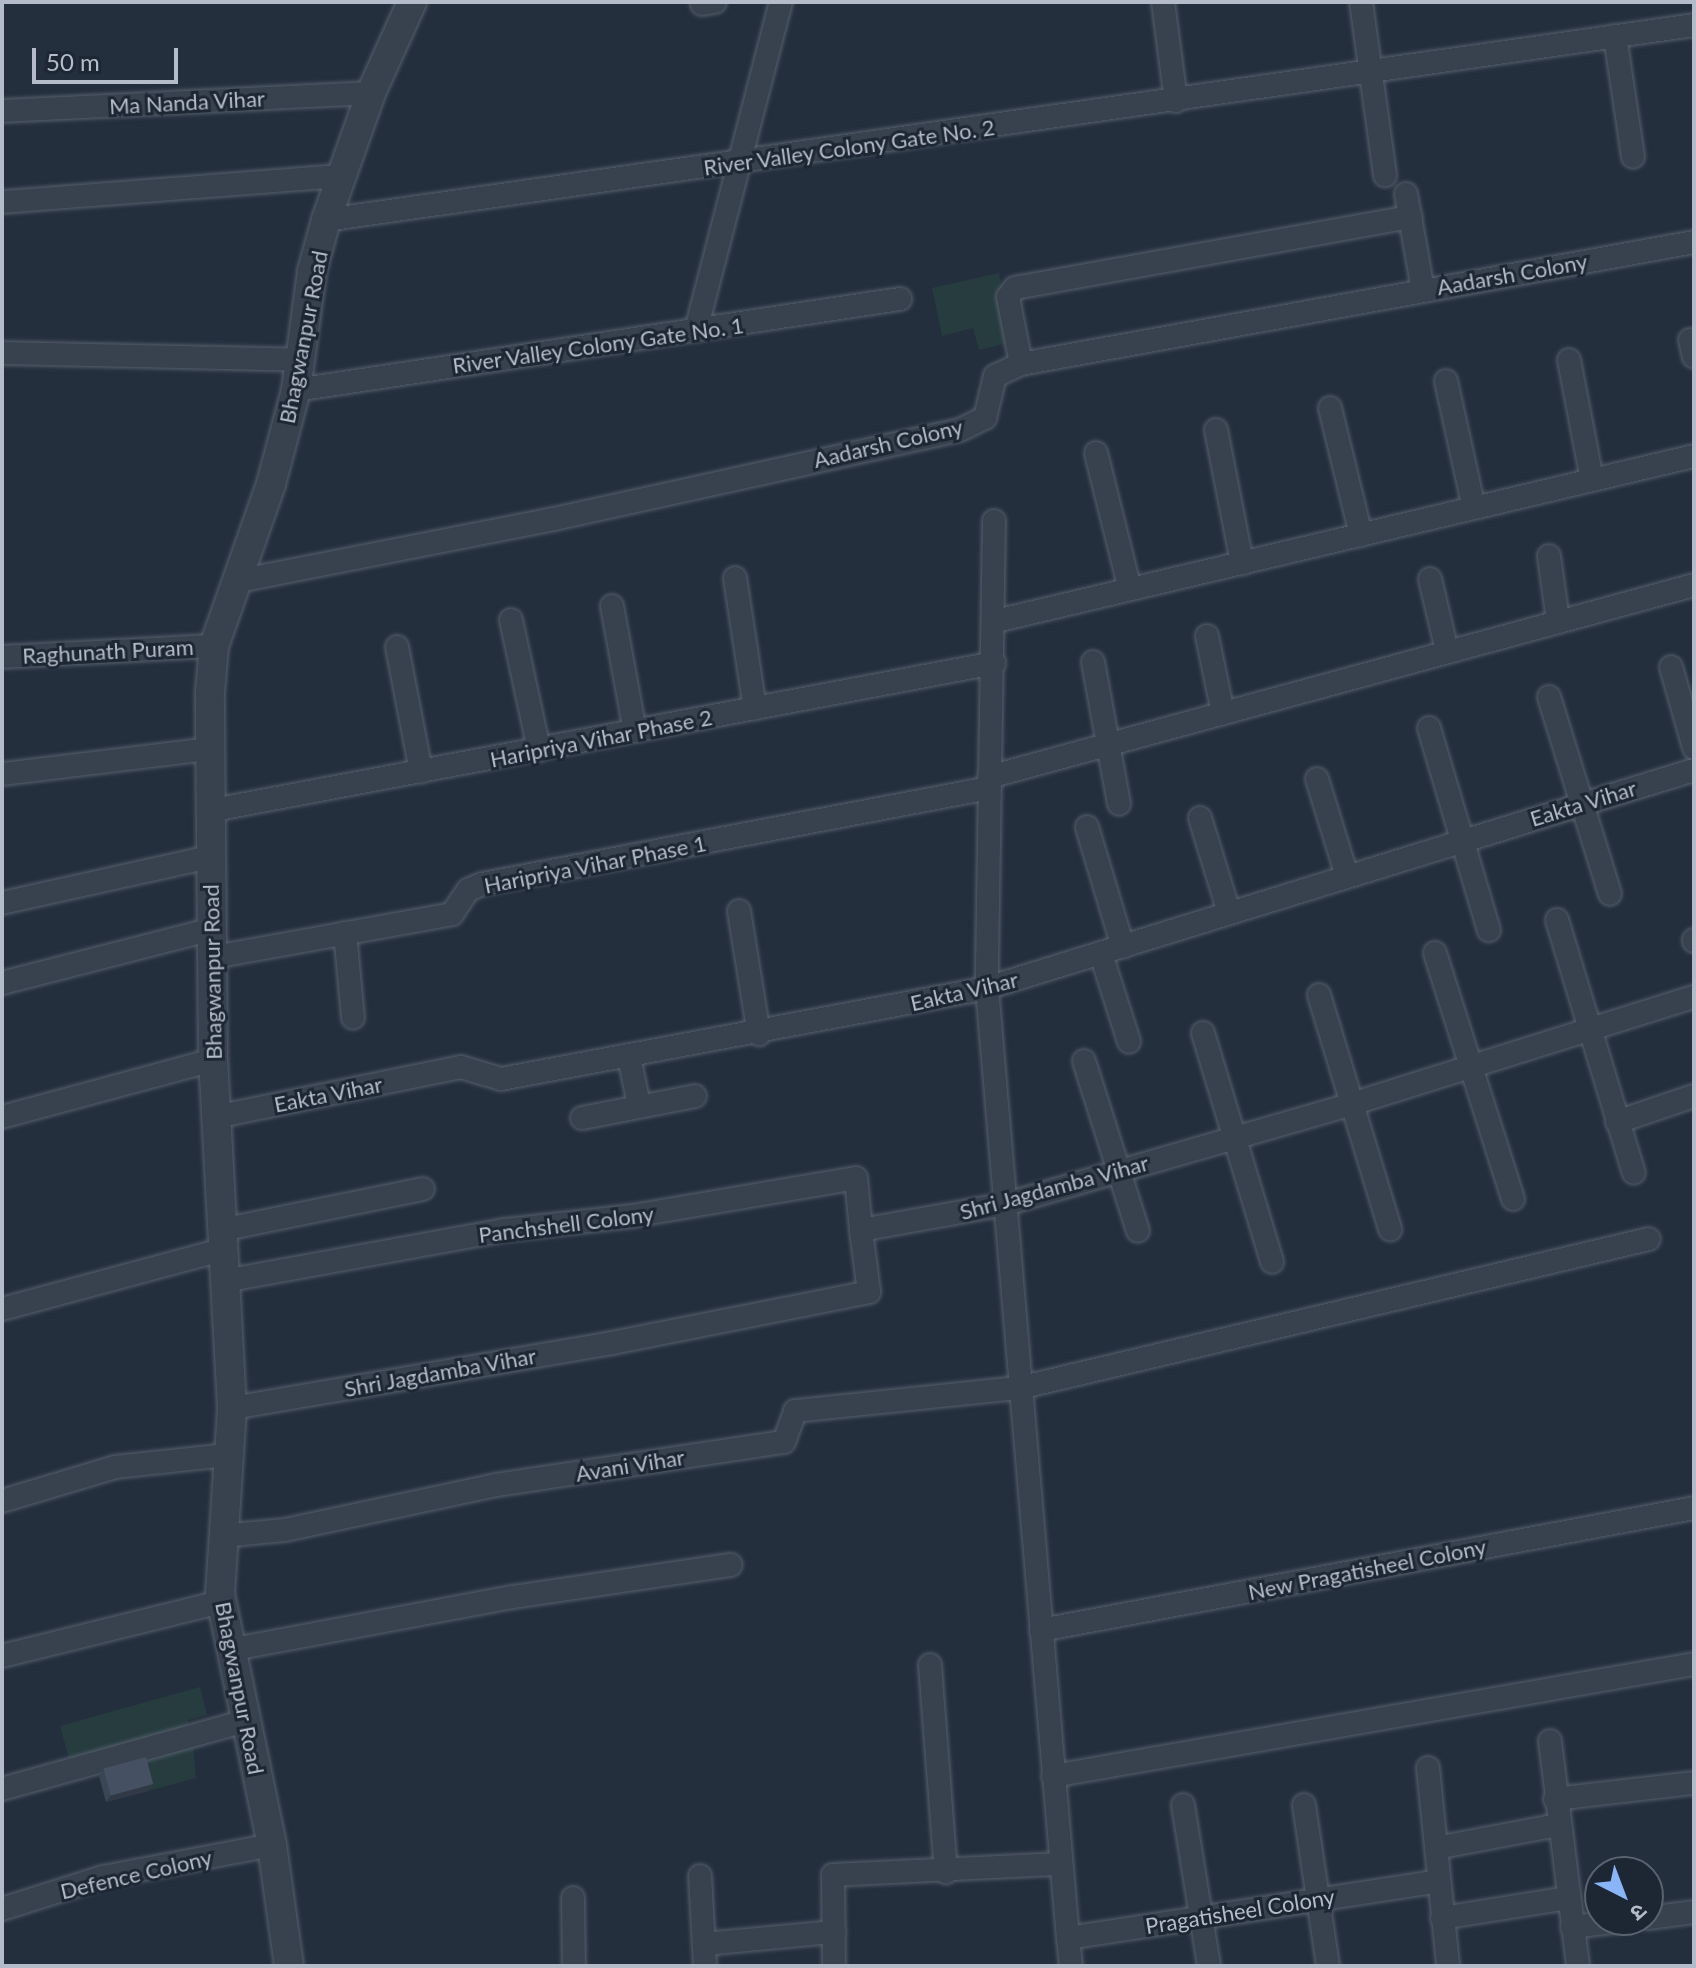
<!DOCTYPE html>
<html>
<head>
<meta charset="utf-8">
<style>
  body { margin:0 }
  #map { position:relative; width:1696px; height:1968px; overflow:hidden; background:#242f3e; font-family:Lato,"Noto Sans Devanagari",sans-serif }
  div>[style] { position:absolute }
  .green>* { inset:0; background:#263c3f }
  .roads { filter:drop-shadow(0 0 2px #565f6c) drop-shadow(0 0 2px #565f6c) }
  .minor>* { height:22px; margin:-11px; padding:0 11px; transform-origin:11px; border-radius:11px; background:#38414e }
  .tertiary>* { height:28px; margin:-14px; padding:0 14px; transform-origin:14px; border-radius:14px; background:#38414e }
  .wall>* { inset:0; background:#3b4654 }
  .shaded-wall>* { inset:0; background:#303945 }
  .building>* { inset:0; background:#455162; transform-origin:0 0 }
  span { translate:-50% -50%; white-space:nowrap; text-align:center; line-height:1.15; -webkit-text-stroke:6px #1d2633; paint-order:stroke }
  .street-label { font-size:22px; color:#b4bcc9 }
  .frame { position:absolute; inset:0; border:4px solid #b4bcc9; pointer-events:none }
  .north { position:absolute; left:1584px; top:1856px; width:80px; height:80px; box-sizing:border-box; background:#1d2633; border:2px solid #59626f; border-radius:50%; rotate:138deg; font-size:22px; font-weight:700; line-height:32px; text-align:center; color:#b4bcc9 }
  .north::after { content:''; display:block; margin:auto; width:28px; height:36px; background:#8ab4f8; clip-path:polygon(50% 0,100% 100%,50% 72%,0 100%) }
  .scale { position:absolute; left:32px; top:48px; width:146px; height:36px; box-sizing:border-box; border:4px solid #b4bcc9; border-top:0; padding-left:10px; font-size:24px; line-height:28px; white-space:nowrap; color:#b4bcc9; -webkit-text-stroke:6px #1d2633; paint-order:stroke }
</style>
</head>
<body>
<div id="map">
  <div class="green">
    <div style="clip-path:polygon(999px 273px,1012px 342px,979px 350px,973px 328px,942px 336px,932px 288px)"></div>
    <div style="clip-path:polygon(200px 1687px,207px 1715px,188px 1720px,189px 1728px,70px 1762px,60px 1726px)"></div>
    <div style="clip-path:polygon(193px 1742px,196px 1778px,148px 1791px,139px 1755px)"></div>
  </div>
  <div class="roads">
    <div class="minor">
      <div style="left:1163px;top:2px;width:100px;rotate:82.5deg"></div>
      <div style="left:1361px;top:2px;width:175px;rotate:82.1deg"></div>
      <div style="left:702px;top:4px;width:13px;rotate:-9deg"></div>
      <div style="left:1615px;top:36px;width:122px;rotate:81.5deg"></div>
      <div style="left:2px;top:111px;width:369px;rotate:-2.8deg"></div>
      <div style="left:1406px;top:194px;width:97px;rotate:80deg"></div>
      <div style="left:2px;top:202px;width:341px;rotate:-4.4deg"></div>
      <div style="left:326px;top:220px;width:1382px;rotate:-8.11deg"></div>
      <div style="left:696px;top:330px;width:339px;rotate:-75.5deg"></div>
      <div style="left:1690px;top:340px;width:17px;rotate:77deg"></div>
      <div style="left:2px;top:353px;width:300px;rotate:1.3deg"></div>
      <div style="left:1569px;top:360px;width:122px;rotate:79.1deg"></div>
      <div style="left:1021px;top:364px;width:68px;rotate:-101deg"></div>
      <div style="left:1008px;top:297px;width:11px;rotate:-52deg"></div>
      <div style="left:1015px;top:288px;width:402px;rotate:-10.2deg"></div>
      <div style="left:1446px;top:381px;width:130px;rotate:77.6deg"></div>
      <div style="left:296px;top:390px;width:611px;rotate:-8.57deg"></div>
      <div style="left:1330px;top:408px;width:131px;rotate:76.3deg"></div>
      <div style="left:1216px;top:430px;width:136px;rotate:78.9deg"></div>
      <div style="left:1096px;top:453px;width:140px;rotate:76deg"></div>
      <div style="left:994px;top:521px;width:467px;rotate:90.9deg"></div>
      <div style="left:987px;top:988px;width:953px;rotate:85.13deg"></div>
      <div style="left:1549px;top:556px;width:66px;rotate:82.1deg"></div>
      <div style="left:735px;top:578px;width:132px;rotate:81.3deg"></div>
      <div style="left:1430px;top:579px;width:74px;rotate:76.7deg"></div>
      <div style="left:238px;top:581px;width:322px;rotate:-11.1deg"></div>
      <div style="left:554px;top:519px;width:416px;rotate:-12.4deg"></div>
      <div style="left:960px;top:430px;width:28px;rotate:-26deg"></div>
      <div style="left:985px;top:418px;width:43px;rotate:-76.6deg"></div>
      <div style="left:995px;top:376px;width:29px;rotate:-25deg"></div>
      <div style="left:1021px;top:364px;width:684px;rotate:-10.27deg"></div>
      <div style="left:612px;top:606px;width:127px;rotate:79.6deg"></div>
      <div style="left:511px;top:620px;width:133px;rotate:77.8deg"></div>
      <div style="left:996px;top:621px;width:717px;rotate:-13.3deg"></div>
      <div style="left:1207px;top:636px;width:79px;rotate:78.3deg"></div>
      <div style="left:397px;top:647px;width:127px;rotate:79.1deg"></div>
      <div style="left:2px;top:657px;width:212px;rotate:-3deg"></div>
      <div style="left:1093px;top:662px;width:144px;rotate:79.6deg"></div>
      <div style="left:1671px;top:667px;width:84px;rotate:74.1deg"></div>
      <div style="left:1549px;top:697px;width:206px;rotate:72.8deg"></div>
      <div style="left:1429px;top:728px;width:211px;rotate:73.5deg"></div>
      <div style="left:2px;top:774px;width:209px;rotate:-6.9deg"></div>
      <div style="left:989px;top:777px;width:731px;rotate:-15.23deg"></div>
      <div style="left:1317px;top:779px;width:102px;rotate:72.8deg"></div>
      <div style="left:208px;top:811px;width:800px;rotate:-10.66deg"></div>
      <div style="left:1200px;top:818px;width:98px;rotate:72.9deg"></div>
      <div style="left:1087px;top:827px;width:125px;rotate:73.3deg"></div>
      <div style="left:2px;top:903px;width:213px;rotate:-12.5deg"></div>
      <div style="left:739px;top:911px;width:125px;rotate:80.8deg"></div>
      <div style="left:1557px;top:920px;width:264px;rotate:73.1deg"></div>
      <div style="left:345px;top:933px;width:85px;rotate:84.6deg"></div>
      <div style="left:1694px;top:940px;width:1px;rotate:90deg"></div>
      <div style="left:1435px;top:953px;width:258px;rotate:72.4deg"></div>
      <div style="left:1101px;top:954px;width:92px;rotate:72.3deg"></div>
      <div style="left:214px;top:957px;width:242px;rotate:-10.2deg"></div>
      <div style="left:452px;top:914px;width:29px;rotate:-56deg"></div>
      <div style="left:468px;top:890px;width:15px;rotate:-23deg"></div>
      <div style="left:482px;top:884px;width:516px;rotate:-10.72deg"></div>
      <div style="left:2px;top:983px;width:217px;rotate:-14.4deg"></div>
      <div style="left:1319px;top:995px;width:245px;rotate:73.1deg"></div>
      <div style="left:1203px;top:1033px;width:239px;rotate:73.2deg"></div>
      <div style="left:629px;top:1057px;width:49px;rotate:78.2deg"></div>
      <div style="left:1084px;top:1061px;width:178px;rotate:72.4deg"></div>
      <div style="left:2px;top:1117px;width:219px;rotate:-15.1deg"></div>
      <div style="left:215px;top:1117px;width:251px;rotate:-11.5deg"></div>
      <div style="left:461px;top:1067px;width:42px;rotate:16.7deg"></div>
      <div style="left:501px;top:1079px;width:494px;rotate:-10.6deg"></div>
      <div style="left:987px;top:988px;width:740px;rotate:-17.14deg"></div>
      <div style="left:582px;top:1118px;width:115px;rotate:-11deg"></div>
      <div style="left:1617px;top:1122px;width:81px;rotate:-18.7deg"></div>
      <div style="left:221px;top:1230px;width:206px;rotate:-11.5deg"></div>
      <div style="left:224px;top:1281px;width:286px;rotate:-10.3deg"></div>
      <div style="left:505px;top:1230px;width:128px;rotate:-6.3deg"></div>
      <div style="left:632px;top:1216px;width:227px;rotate:-9.6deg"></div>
      <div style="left:856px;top:1178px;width:52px;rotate:84.5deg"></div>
      <div style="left:2px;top:1309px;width:226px;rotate:-15.1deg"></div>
      <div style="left:232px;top:1408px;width:386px;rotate:-9.7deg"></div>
      <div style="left:612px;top:1343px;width:262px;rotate:-11.2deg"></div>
      <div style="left:869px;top:1292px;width:63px;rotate:-97.4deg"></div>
      <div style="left:861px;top:1230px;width:147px;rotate:-10.2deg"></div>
      <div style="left:1006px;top:1204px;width:363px;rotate:-16.1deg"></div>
      <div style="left:1355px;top:1103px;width:355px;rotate:-17.4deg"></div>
      <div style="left:2px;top:1501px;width:118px;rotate:-16.7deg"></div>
      <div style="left:115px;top:1467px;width:114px;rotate:-6.1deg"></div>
      <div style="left:222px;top:1536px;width:63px;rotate:-5.4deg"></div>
      <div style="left:285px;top:1530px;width:216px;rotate:-12deg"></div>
      <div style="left:496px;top:1485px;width:291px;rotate:-8.5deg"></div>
      <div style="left:784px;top:1442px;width:33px;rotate:-70deg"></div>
      <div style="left:795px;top:1411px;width:225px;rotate:-5.9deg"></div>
      <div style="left:1019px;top:1388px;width:647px;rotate:-13.31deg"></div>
      <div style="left:1041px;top:1630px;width:664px;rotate:-10.58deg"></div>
      <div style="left:229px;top:1650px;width:289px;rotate:-10.6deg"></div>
      <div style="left:513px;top:1597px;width:220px;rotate:-8.4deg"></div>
      <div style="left:2px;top:1656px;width:226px;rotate:-13.9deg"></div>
      <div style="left:930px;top:1665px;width:208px;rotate:85.6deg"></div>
      <div style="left:1550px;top:1741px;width:227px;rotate:82.9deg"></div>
      <div style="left:1428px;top:1768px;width:199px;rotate:84.2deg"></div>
      <div style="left:1053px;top:1776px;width:651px;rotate:-9.91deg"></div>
      <div style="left:2px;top:1789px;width:252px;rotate:-15.6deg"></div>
      <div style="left:1555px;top:1799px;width:140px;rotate:-6.6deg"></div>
      <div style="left:1183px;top:1805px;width:163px;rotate:80.8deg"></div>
      <div style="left:1304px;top:1805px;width:163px;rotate:81.5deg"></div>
      <div style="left:1436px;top:1848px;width:124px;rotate:-10.7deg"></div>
      <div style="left:700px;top:1876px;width:90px;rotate:86.8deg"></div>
      <div style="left:573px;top:1898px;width:68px;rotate:89.2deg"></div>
      <div style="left:2px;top:1909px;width:106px;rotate:-17.6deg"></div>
      <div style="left:103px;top:1877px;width:172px;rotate:-10.7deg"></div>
      <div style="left:1442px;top:1918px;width:128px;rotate:-9deg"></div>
      <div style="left:1648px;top:1918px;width:46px;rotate:-7.4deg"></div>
      <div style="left:1572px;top:1927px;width:57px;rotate:-7deg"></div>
      <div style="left:704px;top:1944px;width:131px;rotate:-5.3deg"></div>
      <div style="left:834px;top:1966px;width:91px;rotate:-90.6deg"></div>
      <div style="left:833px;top:1875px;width:227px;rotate:-2.8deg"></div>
      <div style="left:1071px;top:1966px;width:28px;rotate:-96deg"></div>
      <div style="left:1068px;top:1938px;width:375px;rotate:-8.7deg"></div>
    </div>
    <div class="tertiary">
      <div style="left:289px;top:1966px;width:122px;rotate:-98deg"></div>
      <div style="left:272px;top:1845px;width:256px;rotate:-101.7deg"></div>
      <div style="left:220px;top:1594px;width:186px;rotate:-86.3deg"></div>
      <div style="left:232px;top:1408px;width:349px;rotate:-93.1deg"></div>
      <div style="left:213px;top:1060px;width:368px;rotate:-90.5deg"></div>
      <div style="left:210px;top:692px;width:46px;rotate:-85deg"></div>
      <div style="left:214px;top:646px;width:172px;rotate:-70.6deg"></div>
      <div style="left:271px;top:484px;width:97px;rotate:-75.1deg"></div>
      <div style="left:296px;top:390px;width:120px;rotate:-82.3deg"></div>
      <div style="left:312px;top:271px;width:53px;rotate:-74.6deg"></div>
      <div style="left:326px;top:220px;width:135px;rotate:-70.5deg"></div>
      <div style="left:371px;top:93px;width:100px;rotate:-65.7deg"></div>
    </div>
  </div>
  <div class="wall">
    <div style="clip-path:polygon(104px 1769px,148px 1791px,106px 1802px,99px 1776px)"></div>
  </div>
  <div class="shaded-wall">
    <div style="clip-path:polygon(153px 1784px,148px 1791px,106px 1802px,111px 1795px)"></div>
  </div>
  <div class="building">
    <div style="left:146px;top:1757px;width:28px;height:44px;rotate:75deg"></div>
  </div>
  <div class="street-label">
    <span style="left:187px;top:102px;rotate:-3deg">Ma Nanda Vihar</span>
    <span style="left:849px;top:147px;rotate:-8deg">River Valley Colony Gate No. 2</span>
    <span style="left:1512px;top:274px;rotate:-10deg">Aadarsh Colony</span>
    <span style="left:303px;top:337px;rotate:-79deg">Bhagwanpur Road</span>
    <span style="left:598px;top:345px;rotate:-8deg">River Valley Colony Gate No. 1</span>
    <span style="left:888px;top:443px;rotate:-13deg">Aadarsh Colony</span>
    <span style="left:108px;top:651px;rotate:-3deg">Raghunath Puram</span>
    <span style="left:601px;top:738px;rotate:-11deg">Haripriya Vihar Phase 2</span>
    <span style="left:1583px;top:803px;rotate:-17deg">Eakta Vihar</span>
    <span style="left:595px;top:864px;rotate:-11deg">Haripriya Vihar Phase 1</span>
    <span style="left:212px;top:972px;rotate:-91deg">Bhagwanpur Road</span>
    <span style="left:964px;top:991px;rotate:-13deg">Eakta Vihar</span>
    <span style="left:328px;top:1094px;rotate:-11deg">Eakta Vihar</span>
    <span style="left:1054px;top:1187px;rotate:-15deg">Shri Jagdamba Vihar</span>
    <span style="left:566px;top:1224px;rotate:-7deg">Panchshell Colony</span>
    <span style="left:440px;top:1372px;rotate:-10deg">Shri Jagdamba Vihar</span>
    <span style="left:630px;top:1465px;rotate:-9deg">Avani Vihar</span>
    <span style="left:1367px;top:1569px;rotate:-11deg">New Pragatisheel Colony</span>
    <span style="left:240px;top:1688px;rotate:79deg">Bhagwanpur Road</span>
    <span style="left:136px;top:1874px;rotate:-13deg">Defence Colony</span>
    <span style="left:1240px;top:1911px;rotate:-9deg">Pragatisheel Colony</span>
  </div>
  <div class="frame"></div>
  <div class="north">उ</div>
  <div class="scale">50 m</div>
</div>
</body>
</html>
